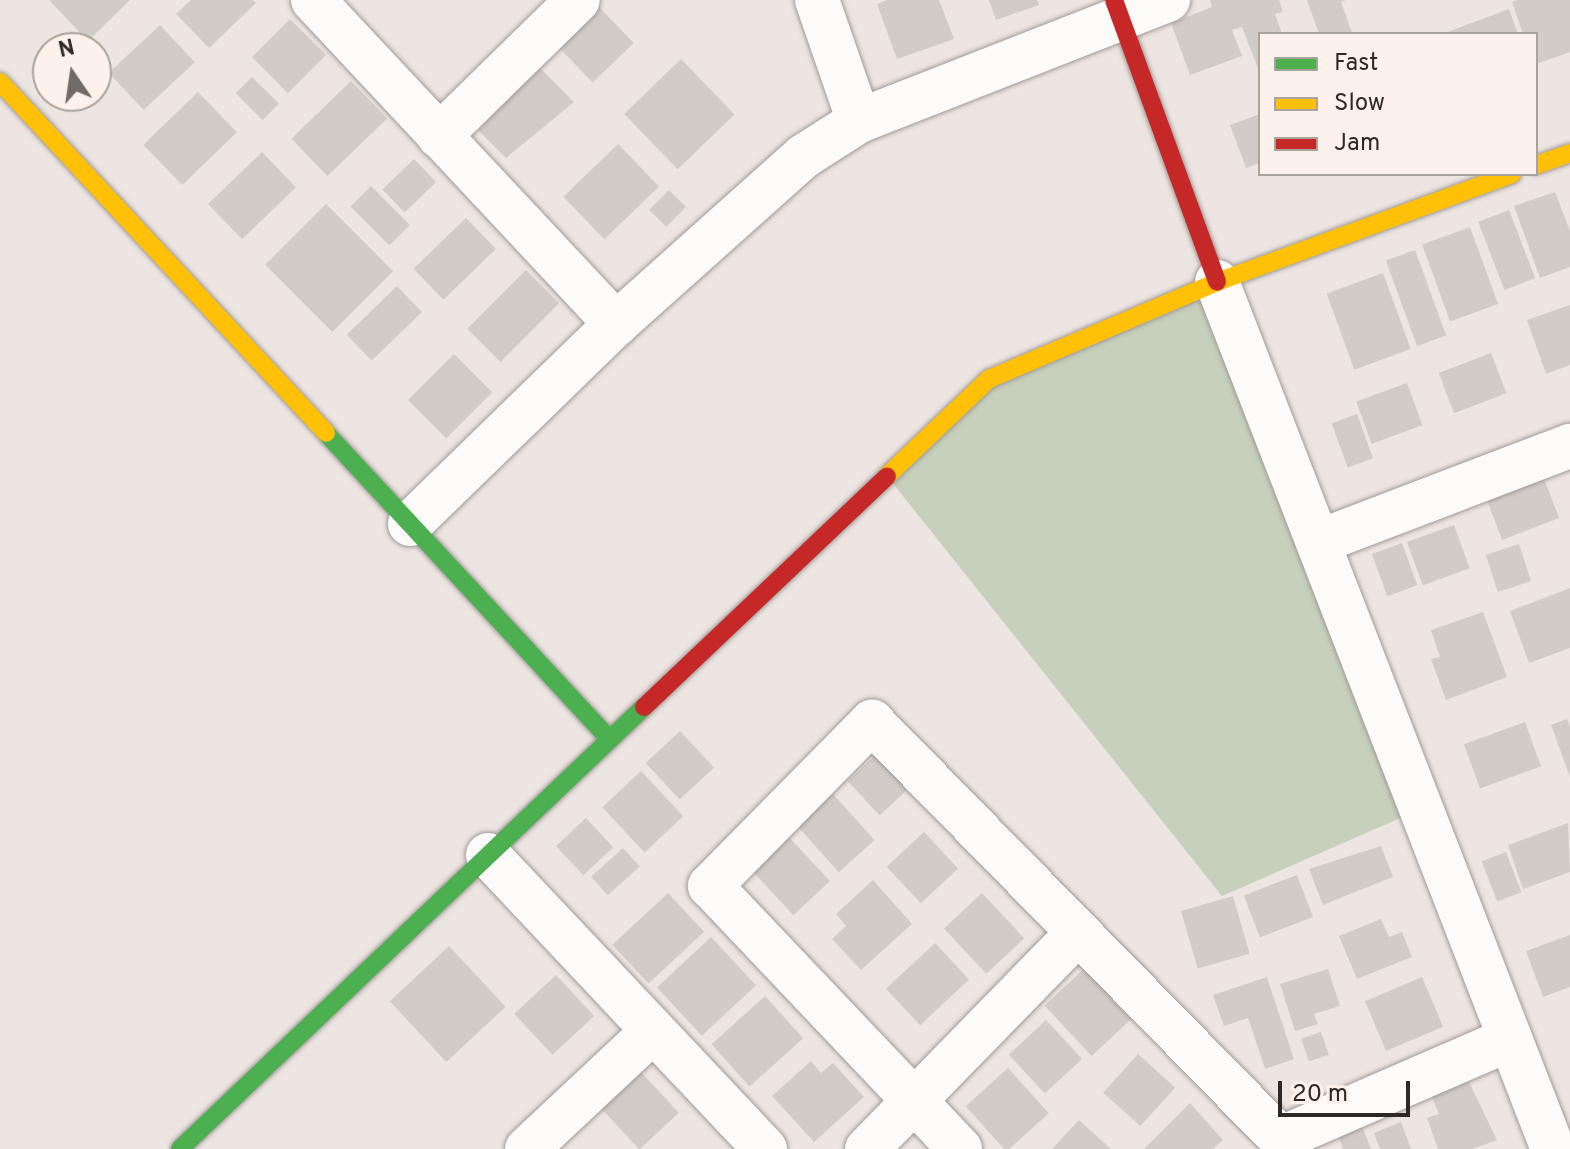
<!DOCTYPE html>
<html>
<head>
<meta charset="utf-8">
<style>
  body { margin:0 }
  #map { position:relative; width:1570px; height:1149px; overflow:hidden; background:#ede5e1; font-family:Overpass,sans-serif }
  div>[style] { position:absolute }
  .green>* { inset:0; background:#c6d0bc }
  .building>* { inset:0; background:#d2ccc9; transform-origin:0 0 }
  .roads { filter:drop-shadow(0 0 2px #a19a97) drop-shadow(0 0 2px #a19a97) }
  .street>* { height:44px; margin:-22px; padding:0 22px; transform-origin:22px; border-radius:22px; background:#fcfbfa }
  .fast>* { height:18px; margin:-9px; padding:0 9px; transform-origin:9px; border-radius:9px; background:#4caf50 }
  .slow>* { height:18px; margin:-9px; padding:0 9px; transform-origin:9px; border-radius:9px; background:#ffc107 }
  .jam>* { height:18px; margin:-9px; padding:0 9px; transform-origin:9px; border-radius:9px; background:#c62828 }
  span { translate:-50% -50%; white-space:nowrap; text-align:center; line-height:1.15; -webkit-text-stroke:6px #fdf2eb; paint-order:stroke }
  .legend { position:absolute; left:1258px; top:32px; width:280px; height:144px; box-sizing:border-box; background:#fdf2eb; border:2px solid #aaa29c; margin:0; padding:10px 14px; list-style:none; font-size:24px; color:#2e2926 }
  .legend li { display:flex; align-items:center; gap:16px; height:40px }
  .legend b { width:40px; border:2px solid #aaa29c }
  .north { position:absolute; left:32px; top:32px; width:80px; height:80px; box-sizing:border-box; background:#fdf2eb; border:2px solid #aaa29c; border-radius:50%; rotate:347deg; font-size:22px; font-weight:700; line-height:32px; text-align:center; color:#2e2926 }
  .north::after { content:''; display:block; margin:auto; width:28px; height:36px; background:#716b67; clip-path:polygon(50% 0,100% 100%,50% 72%,0 100%) }
  .scale { position:absolute; left:1278px; top:1081px; width:132px; height:36px; box-sizing:border-box; border:4px solid #2e2926; border-top:0; padding-left:10px; font-size:24px; line-height:28px; white-space:nowrap; color:#2e2926; -webkit-text-stroke:6px #fdf2eb; paint-order:stroke }
</style>
</head>
<body>
<div id="map">
  <div class="green">
    <div style="clip-path:polygon(1217px 282px,1421px 809px,1222px 896px,887px 476px,989px 379px)"></div>
  </div>
  <div class="building">
    <div style="clip-path:polygon(130px 0,88px 41px,50px 1px,51px 0)"></div>
    <div style="clip-path:polygon(191px 0,253px 0,256px 3px,209px 48px,176px 14px)"></div>
    <div style="clip-path:polygon(887px 0,939px 0,954px 39px,897px 59px,877px 4px)"></div>
    <div style="clip-path:polygon(989px 0,1037px 0,1039px 5px,996px 20px)"></div>
    <div style="clip-path:polygon(1210px 0,1279px 0,1283px 12px,1275px 14px,1282px 34px,1260px 34px,1260px 74px,1242px 27px,1232px 30px,1242px 56px,1190px 75px,1171px 23px,1212px 7px)"></div>
    <div style="clip-path:polygon(1307px 0,1346px 0,1341px 2px,1352px 33px,1319px 34px)"></div>
    <div style="clip-path:polygon(1517px 0,1570px 0,1570px 52px,1536px 64px,1536px 34px,1523px 34px,1512px 2px)"></div>
    <div style="left:599px;top:7px;width:50px;height:57px;rotate:46deg"></div>
    <div style="clip-path:polygon(1509px 9px,1518px 34px,1442px 34px)"></div>
    <div style="left:290px;top:19px;width:51px;height:54px;rotate:45deg"></div>
    <div style="left:160px;top:25px;width:51px;height:70px;rotate:47deg"></div>
    <div style="left:681px;top:59px;width:77px;height:79px;rotate:46deg"></div>
    <div style="clip-path:polygon(538px 66px,574px 102px,506px 158px,478px 130px)"></div>
    <div style="left:252px;top:77px;width:38px;height:23px;rotate:45deg"></div>
    <div style="left:351px;top:81px;width:52px;height:83px;rotate:46deg"></div>
    <div style="left:198px;top:92px;width:56px;height:76px;rotate:46deg"></div>
    <div style="clip-path:polygon(1260px 114px,1260px 163px,1246px 168px,1230px 125px)"></div>
    <div style="left:618px;top:144px;width:59px;height:76px;rotate:46deg"></div>
    <div style="left:262px;top:152px;width:49px;height:75px;rotate:46deg"></div>
    <div style="left:414px;top:159px;width:32px;height:44px;rotate:46deg"></div>
    <div style="left:371px;top:186px;width:55px;height:29px;rotate:45deg"></div>
    <div style="left:669px;top:190px;width:24px;height:28px;rotate:45deg"></div>
    <div style="clip-path:polygon(1555px 192px,1570px 231px,1570px 267px,1540px 278px,1514px 206px)"></div>
    <div style="left:326px;top:204px;width:95px;height:86px;rotate:45deg"></div>
    <div style="left:1509px;top:210px;width:73px;height:33px;rotate:69deg"></div>
    <div style="left:466px;top:218px;width:43px;height:73px;rotate:46deg"></div>
    <div style="left:1470px;top:227px;width:82px;height:51px;rotate:70deg"></div>
    <div style="left:1415px;top:250px;width:91px;height:31px;rotate:70deg"></div>
    <div style="left:526px;top:270px;width:47px;height:83px;rotate:45deg"></div>
    <div style="left:1383px;top:273px;width:81px;height:60px;rotate:70deg"></div>
    <div style="left:397px;top:286px;width:36px;height:70px;rotate:46deg"></div>
    <div style="clip-path:polygon(1570px 305px,1570px 365px,1546px 374px,1527px 320px)"></div>
    <div style="left:1491px;top:353px;width:43px;height:56px;rotate:69deg"></div>
    <div style="left:454px;top:354px;width:54px;height:65px;rotate:45deg"></div>
    <div style="left:1407px;top:383px;width:45px;height:54px;rotate:70deg"></div>
    <div style="left:1357px;top:414px;width:47px;height:27px;rotate:70deg"></div>
    <div style="left:1543px;top:476px;width:45px;height:61px;rotate:69deg"></div>
    <div style="left:1454px;top:525px;width:46px;height:50px;rotate:70deg"></div>
    <div style="left:1402px;top:543px;width:45px;height:32px;rotate:70deg"></div>
    <div style="left:1519px;top:544px;width:39px;height:35px;rotate:72deg"></div>
    <div style="clip-path:polygon(1570px 588px,1570px 648px,1529px 663px,1510px 611px)"></div>
    <div style="clip-path:polygon(1483px 612px,1507px 677px,1446px 700px,1431px 659px,1440px 657px,1431px 630px)"></div>
    <div style="clip-path:polygon(1567px 719px,1570px 727px,1570px 777px,1551px 725px)"></div>
    <div style="left:1525px;top:722px;width:47px;height:65px;rotate:70deg"></div>
    <div style="left:680px;top:731px;width:50px;height:47px;rotate:47deg"></div>
    <div style="left:882px;top:749px;width:47px;height:47px;rotate:47deg"></div>
    <div style="left:641px;top:771px;width:62px;height:53px;rotate:47deg"></div>
    <div style="left:833px;top:794px;width:62px;height:48px;rotate:48deg"></div>
    <div style="left:586px;top:818px;width:40px;height:41px;rotate:47deg"></div>
    <div style="clip-path:polygon(1568px 823px,1570px 872px,1523px 889px,1508px 845px)"></div>
    <div style="left:924px;top:832px;width:50px;height:51px;rotate:47deg"></div>
    <div style="left:787px;top:835px;width:63px;height:50px;rotate:47deg"></div>
    <div style="clip-path:polygon(1381px 846px,1393px 877px,1323px 905px,1309px 869px)"></div>
    <div style="left:623px;top:848px;width:25px;height:43px;rotate:48deg"></div>
    <div style="left:1506px;top:852px;width:43px;height:26px;rotate:69deg"></div>
    <div style="left:1297px;top:875px;width:45px;height:57px;rotate:69deg"></div>
    <div style="clip-path:polygon(873px 880px,912px 924px,861px 970px,832px 939px,846px 926px,836px 914px)"></div>
    <div style="left:668px;top:893px;width:53px;height:76px;rotate:47deg"></div>
    <div style="left:982px;top:893px;width:62px;height:52px;rotate:47deg"></div>
    <div style="left:1233px;top:896px;width:60px;height:54px;rotate:74deg"></div>
    <div style="clip-path:polygon(1381px 919px,1389px 937px,1402px 932px,1412px 957px,1357px 979px,1339px 936px)"></div>
    <div style="clip-path:polygon(1570px 935px,1570px 987px,1543px 997px,1526px 951px)"></div>
    <div style="left:711px;top:937px;width:66px;height:74px;rotate:47deg"></div>
    <div style="left:935px;top:943px;width:50px;height:67px;rotate:47deg"></div>
    <div style="left:449px;top:946px;width:83px;height:81px;rotate:47deg"></div>
    <div style="left:1087px;top:966px;width:69px;height:58px;rotate:47deg"></div>
    <div style="clip-path:polygon(1328px 969px,1340px 1006px,1314px 1014px,1318px 1024px,1295px 1031px,1280px 984px)"></div>
    <div style="left:556px;top:975px;width:56px;height:57px;rotate:47deg"></div>
    <div style="clip-path:polygon(1267px 977px,1294px 1059px,1265px 1069px,1248px 1018px,1224px 1026px,1213px 995px)"></div>
    <div style="left:1422px;top:977px;width:54px;height:62px;rotate:67deg"></div>
    <div style="left:765px;top:996px;width:57px;height:72px;rotate:48deg"></div>
    <div style="left:1046px;top:1020px;width:53px;height:51px;rotate:47deg"></div>
    <div style="left:1321px;top:1032px;width:24px;height:21px;rotate:71deg"></div>
    <div style="left:1138px;top:1054px;width:50px;height:52px;rotate:42deg"></div>
    <div style="clip-path:polygon(811px 1061px,821px 1073px,833px 1063px,864px 1097px,814px 1142px,772px 1096px)"></div>
    <div style="left:1008px;top:1068px;width:61px;height:57px;rotate:48deg"></div>
    <div style="left:640px;top:1071px;width:57px;height:54px;rotate:47deg"></div>
    <div style="clip-path:polygon(1467px 1078px,1497px 1140px,1473px 1149px,1438px 1149px,1427px 1118px,1439px 1114px,1430px 1092px)"></div>
    <div style="clip-path:polygon(1190px 1103px,1223px 1140px,1213px 1149px,1144px 1149px)"></div>
    <div style="clip-path:polygon(1079px 1120px,1111px 1149px,1052px 1149px)"></div>
    <div style="clip-path:polygon(1401px 1122px,1411px 1149px,1380px 1149px,1374px 1133px)"></div>
    <div style="clip-path:polygon(1361px 1124px,1371px 1149px,1343px 1149px,1337px 1133px)"></div>
  </div>
  <div class="roads">
    <div class="street">
      <div style="left:313px;top:0;width:444px;rotate:46.9deg"></div>
      <div style="left:817px;top:0;width:128px;rotate:70.9deg"></div>
      <div style="left:439px;top:136px;width:194px;rotate:-44.4deg"></div>
      <div style="left:1217px;top:282px;width:930px;rotate:68.82deg"></div>
      <div style="left:410px;top:524px;width:287px;rotate:-44.2deg"></div>
      <div style="left:616px;top:324px;width:252px;rotate:-41.8deg"></div>
      <div style="left:804px;top:156px;width:65px;rotate:-32.5deg"></div>
      <div style="left:859px;top:121px;width:332px;rotate:-21.4deg"></div>
      <div style="left:1318px;top:542px;width:270px;rotate:-20.9deg"></div>
      <div style="left:488px;top:855px;width:404px;rotate:46.7deg"></div>
      <div style="left:1282px;top:1138px;width:249px;rotate:-23.5deg"></div>
      <div style="left:527px;top:1149px;width:173px;rotate:-43.1deg"></div>
      <div style="left:867px;top:1149px;width:303px;rotate:-45.7deg"></div>
      <div style="left:960px;top:1149px;width:363px;rotate:-133.5deg"></div>
      <div style="left:710px;top:886px;width:231px;rotate:-45.4deg"></div>
      <div style="left:872px;top:722px;width:598px;rotate:45.54deg"></div>
    </div>
    <div class="fast">
      <div style="left:326px;top:433px;width:417px;rotate:47.2deg"></div>
      <div style="left:180px;top:1149px;width:641px;rotate:-43.61deg"></div>
    </div>
    <div class="slow">
      <div style="left:0;top:82px;width:479px;rotate:47.1deg"></div>
      <div style="left:1536px;top:165px;width:36px;rotate:-19deg"></div>
      <div style="left:887px;top:476px;width:141px;rotate:-43.6deg"></div>
      <div style="left:989px;top:379px;width:248px;rotate:-23deg"></div>
      <div style="left:1217px;top:282px;width:314px;rotate:-20.1deg"></div>
    </div>
    <div class="jam">
      <div style="left:1114px;top:0;width:300px;rotate:69.9deg"></div>
      <div style="left:644px;top:707px;width:335px;rotate:-43.5deg"></div>
    </div>
  </div>
  <ul class="legend">
  <li><b style="height:10px;background:#4caf50"></b>Fast</li>
  <li><b style="height:10px;background:#ffc107"></b>Slow</li>
  <li><b style="height:10px;background:#c62828"></b>Jam</li>
  </ul>
  <div class="north">N</div>
  <div class="scale">20 m</div>
</div>
</body>
</html>
